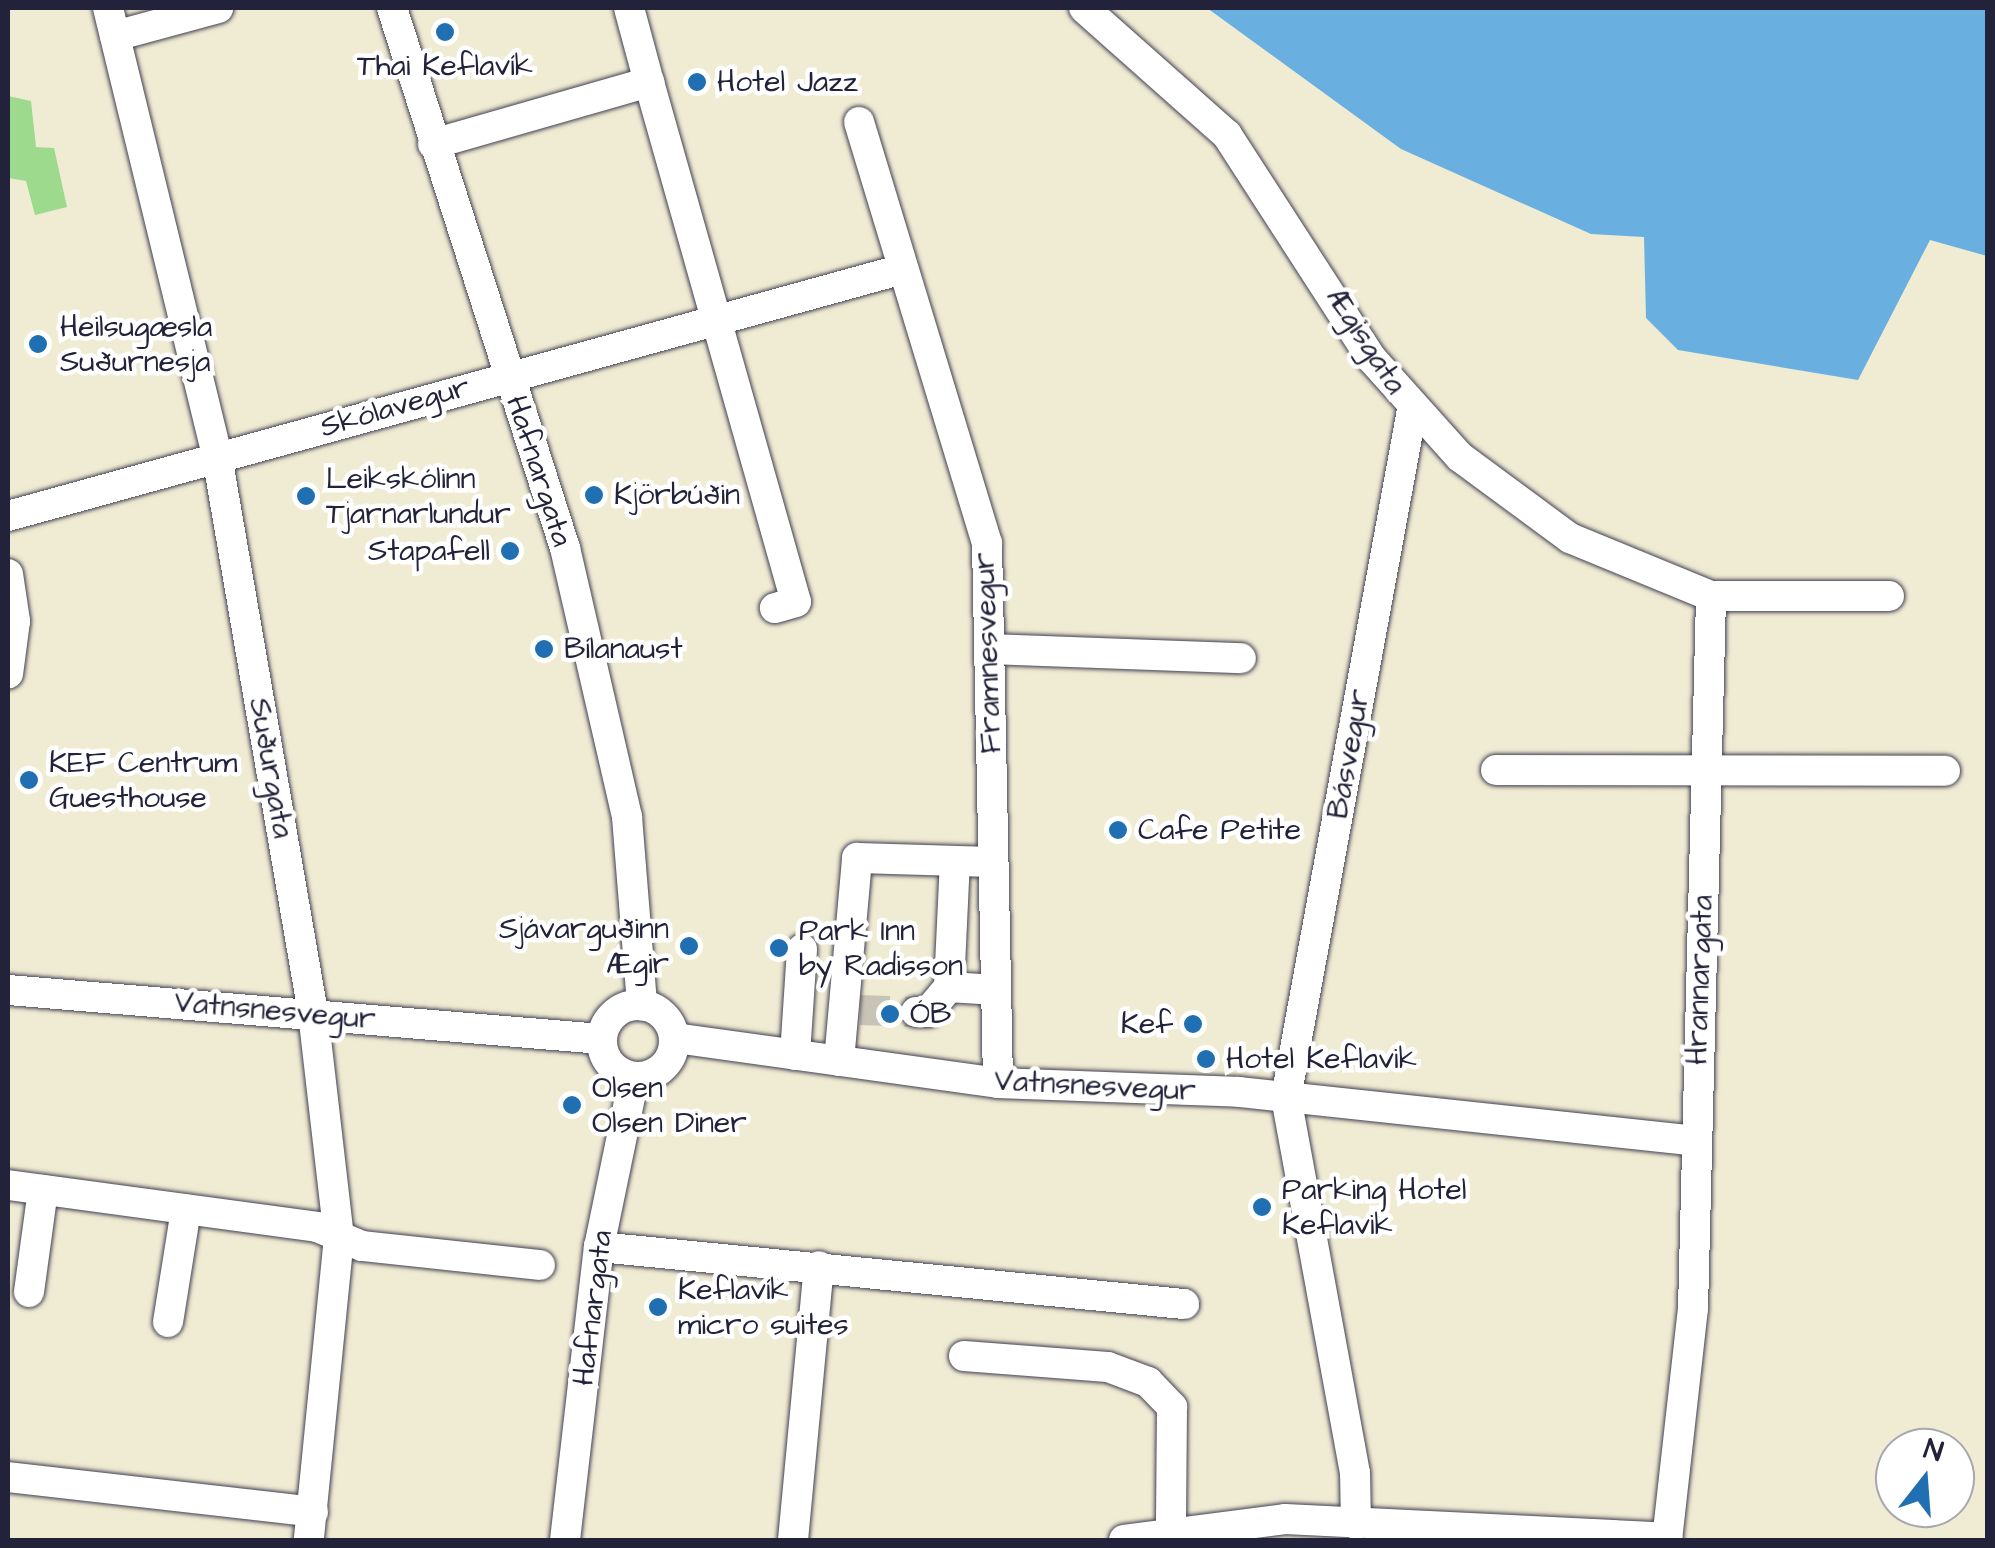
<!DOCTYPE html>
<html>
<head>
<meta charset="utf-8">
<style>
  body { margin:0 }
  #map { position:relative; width:1995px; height:1548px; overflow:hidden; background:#f0ebd3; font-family:"Architects Daughter",sans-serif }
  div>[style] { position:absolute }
  .green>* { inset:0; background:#9dda8e }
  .water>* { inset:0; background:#69b0e0 }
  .minor-tunnel>* { height:30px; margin-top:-15px; transform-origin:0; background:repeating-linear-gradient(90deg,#c7c3b5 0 30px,transparent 0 45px) }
  .roads { filter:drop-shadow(0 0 2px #414052) drop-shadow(0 0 2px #414052) }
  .minor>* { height:30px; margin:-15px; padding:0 15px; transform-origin:15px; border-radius:15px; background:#fff }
  .minor>.ring { margin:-15px; padding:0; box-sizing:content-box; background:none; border:30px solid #fff; border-radius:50% }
  .dots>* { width:28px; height:28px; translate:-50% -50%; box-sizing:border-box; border:5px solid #fff; border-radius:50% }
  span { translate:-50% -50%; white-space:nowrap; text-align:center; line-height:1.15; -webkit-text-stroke:9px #fff; paint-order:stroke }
  .poi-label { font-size:30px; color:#22223b }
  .left { translate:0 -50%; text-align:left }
  .right { translate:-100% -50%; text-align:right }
  .street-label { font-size:30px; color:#22223b }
  .frame { position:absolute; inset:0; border:10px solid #22223b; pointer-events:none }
  .north { position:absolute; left:1875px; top:1428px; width:100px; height:100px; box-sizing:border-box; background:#fff; border:2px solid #a7a7b1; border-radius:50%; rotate:17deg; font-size:28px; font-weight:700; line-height:40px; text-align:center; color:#22223b }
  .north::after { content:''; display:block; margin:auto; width:35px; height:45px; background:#1f6fb2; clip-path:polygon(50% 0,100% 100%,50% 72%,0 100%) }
</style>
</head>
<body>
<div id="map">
  <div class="green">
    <div style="clip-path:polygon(8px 96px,31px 101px,36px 147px,54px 148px,67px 207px,35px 215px,26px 181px,8px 178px)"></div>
  </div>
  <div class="water">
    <div style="clip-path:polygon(1207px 8px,1987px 8px,1987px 256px,1930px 240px,1858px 380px,1678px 350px,1646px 318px,1644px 237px,1591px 234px,1401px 149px)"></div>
  </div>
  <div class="minor-tunnel">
    <div style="left:860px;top:1010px;width:56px;rotate:2deg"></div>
  </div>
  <div class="roads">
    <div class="minor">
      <div style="left:108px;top:8px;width:461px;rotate:76.3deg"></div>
      <div style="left:217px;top:456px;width:565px;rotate:80.22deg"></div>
      <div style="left:313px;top:1013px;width:226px;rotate:83.4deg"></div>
      <div style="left:339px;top:1237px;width:304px;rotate:95.7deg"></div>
      <div style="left:392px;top:8px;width:567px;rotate:72.24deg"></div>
      <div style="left:565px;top:548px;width:276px;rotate:77deg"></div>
      <div style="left:627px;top:817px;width:189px;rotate:85.4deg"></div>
      <div style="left:629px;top:8px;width:77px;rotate:74.9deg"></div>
      <div style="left:1084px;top:8px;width:191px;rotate:41.6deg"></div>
      <div style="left:1227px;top:135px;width:267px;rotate:57.1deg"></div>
      <div style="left:1372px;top:359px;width:132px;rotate:48.1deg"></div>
      <div style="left:1460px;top:457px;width:137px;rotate:36.4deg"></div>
      <div style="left:1570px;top:538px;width:152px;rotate:22.4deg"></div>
      <div style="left:115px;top:36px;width:107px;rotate:-15.2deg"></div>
      <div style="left:859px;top:122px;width:440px;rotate:73.1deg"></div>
      <div style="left:987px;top:543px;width:540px;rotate:88.83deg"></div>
      <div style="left:433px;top:144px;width:225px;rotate:-16deg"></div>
      <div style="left:649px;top:82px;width:540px;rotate:74.21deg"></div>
      <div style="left:796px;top:602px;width:22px;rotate:164deg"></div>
      <div style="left:8px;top:516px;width:924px;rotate:-15.43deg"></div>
      <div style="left:8px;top:574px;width:48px;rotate:81.5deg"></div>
      <div style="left:15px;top:621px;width:53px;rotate:97.5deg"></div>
      <div style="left:990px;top:649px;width:251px;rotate:2.1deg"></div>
      <div style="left:1496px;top:770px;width:449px;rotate:0.1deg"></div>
      <div style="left:949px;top:987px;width:126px;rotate:-87.3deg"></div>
      <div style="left:8px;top:990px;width:596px;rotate:4.72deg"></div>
      <div class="ring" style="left:602px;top:1005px;width:42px;height:42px"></div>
      <div style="left:916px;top:1012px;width:12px"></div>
      <div style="left:928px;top:1012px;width:33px;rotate:-50deg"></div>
      <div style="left:949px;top:987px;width:47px;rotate:3.7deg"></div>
      <div style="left:675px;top:1038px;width:326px;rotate:7.9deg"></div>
      <div style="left:998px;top:1083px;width:241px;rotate:2.1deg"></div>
      <div style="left:1239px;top:1092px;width:459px;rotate:6.1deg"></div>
      <div style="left:795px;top:1055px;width:106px;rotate:-86.2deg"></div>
      <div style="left:839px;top:1061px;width:204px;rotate:-84.9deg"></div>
      <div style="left:857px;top:858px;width:136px;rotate:1.7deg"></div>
      <div style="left:8px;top:1185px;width:312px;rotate:7.7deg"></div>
      <div style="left:317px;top:1227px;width:49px;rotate:22.9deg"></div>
      <div style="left:362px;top:1246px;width:179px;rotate:6.1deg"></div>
      <div style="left:599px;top:1247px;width:588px;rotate:5.57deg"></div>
      <div style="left:29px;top:1292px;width:103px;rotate:-82.2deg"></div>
      <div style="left:168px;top:1322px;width:114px;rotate:-80.9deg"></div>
      <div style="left:964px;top:1356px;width:144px;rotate:4.4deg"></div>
      <div style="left:1108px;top:1367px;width:43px;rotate:20.6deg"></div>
      <div style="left:1148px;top:1382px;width:35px;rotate:46deg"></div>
      <div style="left:1172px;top:1407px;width:121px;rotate:90.5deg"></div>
      <div style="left:8px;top:1477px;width:307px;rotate:6.5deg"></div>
      <div style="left:1356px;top:1524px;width:51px;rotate:-91.1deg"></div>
      <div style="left:1355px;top:1473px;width:381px;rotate:-100.4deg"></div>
      <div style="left:1286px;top:1098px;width:699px;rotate:-79.62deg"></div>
      <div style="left:565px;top:1540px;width:295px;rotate:-83.4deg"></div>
      <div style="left:599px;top:1247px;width:173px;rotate:-78.3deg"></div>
      <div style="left:793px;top:1540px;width:275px;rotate:-84.6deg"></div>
      <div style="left:1124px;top:1540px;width:162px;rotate:-7.4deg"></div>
      <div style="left:1285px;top:1519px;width:383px;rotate:2.8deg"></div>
      <div style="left:1667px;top:1540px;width:232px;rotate:-83.6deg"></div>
      <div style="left:1693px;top:1309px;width:713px;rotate:-88.55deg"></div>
      <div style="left:1711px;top:596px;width:178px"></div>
    </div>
  </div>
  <div class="dots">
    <div style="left:445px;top:32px;background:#1f6fb2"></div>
    <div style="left:697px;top:82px;background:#1f6fb2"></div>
    <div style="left:38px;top:344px;background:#1f6fb2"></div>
    <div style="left:594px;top:495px;background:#1f6fb2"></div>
    <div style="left:306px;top:496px;background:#1f6fb2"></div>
    <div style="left:510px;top:551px;background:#1f6fb2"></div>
    <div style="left:544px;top:649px;background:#1f6fb2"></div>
    <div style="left:29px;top:780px;background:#1f6fb2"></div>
    <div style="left:1118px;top:830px;background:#1f6fb2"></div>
    <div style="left:689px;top:946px;background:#1f6fb2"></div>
    <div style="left:779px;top:948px;background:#1f6fb2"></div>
    <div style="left:890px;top:1014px;background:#1f6fb2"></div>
    <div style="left:1193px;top:1024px;background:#1f6fb2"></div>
    <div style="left:1206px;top:1059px;background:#1f6fb2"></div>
    <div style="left:572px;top:1105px;background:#1f6fb2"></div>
    <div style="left:1262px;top:1207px;background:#1f6fb2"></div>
    <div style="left:658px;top:1307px;background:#1f6fb2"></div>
  </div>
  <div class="poi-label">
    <span style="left:445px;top:66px">Thai Keflavík</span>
    <span class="left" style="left:717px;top:82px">Hotel Jazz</span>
    <span class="left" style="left:60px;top:344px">Heilsugæsla<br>Suðurnesja</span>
    <span class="left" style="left:326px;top:496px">Leikskólinn<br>Tjarnarlundur</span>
    <span class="left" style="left:614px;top:495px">Kjörbúðin</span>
    <span class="right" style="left:490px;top:551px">Stapafell</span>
    <span class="left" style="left:564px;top:649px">Bílanaust</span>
    <span class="left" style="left:49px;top:780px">KEF Centrum<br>Guesthouse</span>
    <span class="left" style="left:1138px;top:830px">Cafe Petite</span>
    <span class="right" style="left:669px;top:946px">Sjávarguðinn<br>Ægir</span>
    <span class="left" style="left:799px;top:948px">Park Inn<br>by Radisson</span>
    <span class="left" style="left:910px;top:1014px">ÓB</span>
    <span class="right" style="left:1173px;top:1024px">Kef</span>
    <span class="left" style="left:1226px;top:1059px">Hotel Keflavik</span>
    <span class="left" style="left:592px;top:1105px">Olsen<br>Olsen Diner</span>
    <span class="left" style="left:1282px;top:1207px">Parking Hotel<br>Keflavik</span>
    <span class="left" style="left:678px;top:1307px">Keflavík<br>micro suites</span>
  </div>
  <div class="street-label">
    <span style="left:1366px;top:341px;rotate:57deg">Ægisgata</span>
    <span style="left:395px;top:407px;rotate:-16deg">Skólavegur</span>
    <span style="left:539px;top:471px;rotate:72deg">Hafnargata</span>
    <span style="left:988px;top:653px;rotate:-92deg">Framnesvegur</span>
    <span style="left:1349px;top:754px;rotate:-80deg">Básvegur</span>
    <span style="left:271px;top:768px;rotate:80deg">Suðurgata</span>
    <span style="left:1700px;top:980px;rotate:-88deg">Hrannargata</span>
    <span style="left:275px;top:1011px;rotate:5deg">Vatnsnesvegur</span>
    <span style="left:1095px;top:1086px;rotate:3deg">Vatnsnesvegur</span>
    <span style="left:593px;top:1308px;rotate:-83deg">Hafnargata</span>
  </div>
  <div class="frame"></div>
  <div class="north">N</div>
</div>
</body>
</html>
